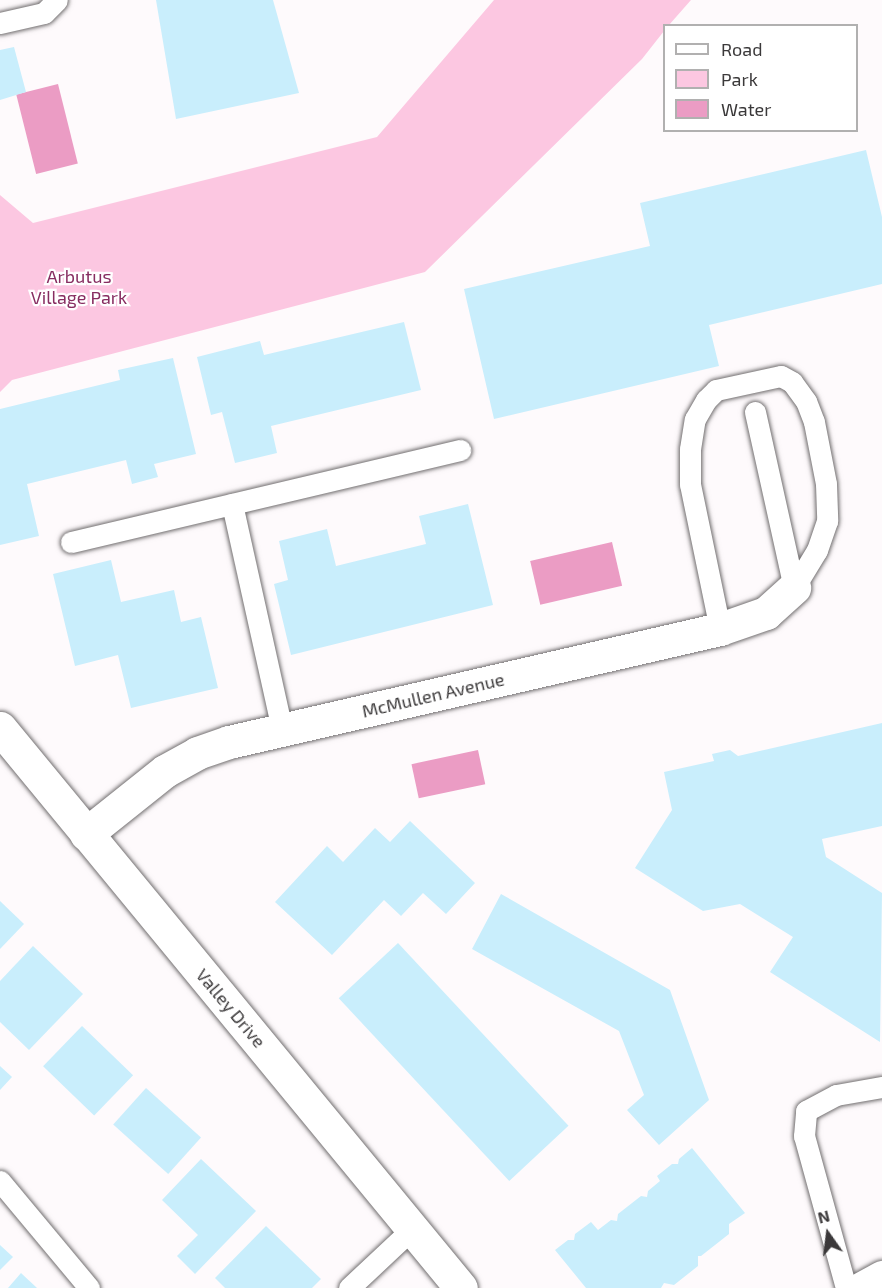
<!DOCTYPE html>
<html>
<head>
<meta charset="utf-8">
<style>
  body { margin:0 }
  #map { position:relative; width:882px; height:1288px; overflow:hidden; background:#fefafc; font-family:"Exo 2",sans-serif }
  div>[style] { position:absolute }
  .green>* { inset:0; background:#fcc7e1 }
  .water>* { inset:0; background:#eb9cc4; transform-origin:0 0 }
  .building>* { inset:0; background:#c9eefc; transform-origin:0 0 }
  .roads { filter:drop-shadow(0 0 2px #726f70) drop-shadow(0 0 2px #726f70) }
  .service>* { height:21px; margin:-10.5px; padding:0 10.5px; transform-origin:10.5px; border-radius:10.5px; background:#fff }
  .minor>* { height:33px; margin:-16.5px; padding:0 16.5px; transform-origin:16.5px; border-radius:16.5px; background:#fff }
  span { translate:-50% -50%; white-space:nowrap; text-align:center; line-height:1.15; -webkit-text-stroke:4.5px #fff; paint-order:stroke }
  .park-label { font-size:18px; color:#872d61 }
  .street-label { font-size:18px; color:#3b393a }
  .legend { position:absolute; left:663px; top:24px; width:195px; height:108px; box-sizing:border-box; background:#fff; border:2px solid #b1b0b0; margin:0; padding:8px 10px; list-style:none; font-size:18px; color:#3b393a }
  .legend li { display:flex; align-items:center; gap:12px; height:30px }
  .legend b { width:30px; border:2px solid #b1b0b0 }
  .north { position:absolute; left:798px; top:1204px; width:60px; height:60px; -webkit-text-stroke:4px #fff; paint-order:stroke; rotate:346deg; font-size:16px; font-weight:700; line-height:24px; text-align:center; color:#3b393a }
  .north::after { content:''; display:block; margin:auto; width:21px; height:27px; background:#3b393a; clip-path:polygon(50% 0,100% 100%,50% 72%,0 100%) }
</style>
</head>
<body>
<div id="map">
  <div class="green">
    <div style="clip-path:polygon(494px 0,691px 0,669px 25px,664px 26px,664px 31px,642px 59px,425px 272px,12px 380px,0 392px,0 195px,33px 223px,377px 137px)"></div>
  </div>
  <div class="water">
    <div style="left:58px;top:84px;width:82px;height:43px;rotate:76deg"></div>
    <div style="left:612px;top:542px;width:45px;height:84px;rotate:77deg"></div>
    <div style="left:478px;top:750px;width:35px;height:68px;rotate:78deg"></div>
  </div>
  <div class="building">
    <div style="clip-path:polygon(156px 0,273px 0,299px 93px,176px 119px)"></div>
    <div style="clip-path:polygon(14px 47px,26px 92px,0 100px,0 50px)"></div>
    <div style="clip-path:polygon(866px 150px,882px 217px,882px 284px,709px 325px,719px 366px,494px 419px,464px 289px,650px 246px,640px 203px)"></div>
    <div style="clip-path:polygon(404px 322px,421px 390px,271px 426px,277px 453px,235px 463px,222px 412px,211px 415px,197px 357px,260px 341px,264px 355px)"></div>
    <div style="clip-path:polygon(173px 358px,196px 454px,154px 464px,158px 477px,132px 484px,126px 460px,27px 484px,39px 536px,0 545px,0 409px,120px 380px,118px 370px)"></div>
    <div style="clip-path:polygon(468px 504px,493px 605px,291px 655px,274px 584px,288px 580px,279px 541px,327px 529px,336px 566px,426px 544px,419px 516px)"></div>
    <div style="clip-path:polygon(111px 560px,121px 602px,174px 590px,181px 622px,201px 617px,218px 688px,131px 708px,118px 655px,75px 666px,53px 574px)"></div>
    <div style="clip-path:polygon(882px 723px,882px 826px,822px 839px,826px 857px,882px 893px,880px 1042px,770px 972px,793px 937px,740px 904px,703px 911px,635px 868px,672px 810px,664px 772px,714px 761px,712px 754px,730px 750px,738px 756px)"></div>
    <div style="clip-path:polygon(410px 821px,475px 883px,446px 914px,423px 893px,401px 916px,384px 900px,332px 955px,275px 902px,327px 846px,343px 862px,375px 828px,390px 842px)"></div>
    <div style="clip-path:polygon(501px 894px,670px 990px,709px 1100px,659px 1145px,627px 1110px,644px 1095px,619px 1031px,472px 949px)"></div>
    <div style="clip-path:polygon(0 901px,24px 924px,0 949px)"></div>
    <div style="left:398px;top:943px;width:250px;height:81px;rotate:47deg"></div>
    <div style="clip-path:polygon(33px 946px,83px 994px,29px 1050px,0 1022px,0 981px)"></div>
    <div style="left:82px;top:1026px;width:71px;height:56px;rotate:44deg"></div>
    <div style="clip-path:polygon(0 1066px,12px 1077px,0 1090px)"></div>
    <div style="left:146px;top:1088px;width:74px;height:49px;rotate:42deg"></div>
    <div style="clip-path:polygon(692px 1148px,745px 1213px,729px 1224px,729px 1234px,701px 1256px,698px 1256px,698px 1266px,674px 1285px,664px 1283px,661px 1288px,586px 1288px,555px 1250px,568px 1240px,574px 1240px,575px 1234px,591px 1222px,598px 1230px,611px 1220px,617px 1221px,618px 1214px,641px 1196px,647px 1197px,648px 1191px,660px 1181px,657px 1176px,672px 1164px,678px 1164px,679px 1159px)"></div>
    <div style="clip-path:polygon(201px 1159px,256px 1211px,195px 1274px,177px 1256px,198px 1235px,162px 1200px)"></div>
    <div style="clip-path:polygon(266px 1226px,321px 1279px,312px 1288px,225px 1288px,215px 1278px)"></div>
    <div style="clip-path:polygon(0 1245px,13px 1257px,0 1270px)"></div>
    <div style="clip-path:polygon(21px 1273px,37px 1288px,8px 1288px)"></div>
  </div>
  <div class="roads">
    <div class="service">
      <div style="left:0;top:23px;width:45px;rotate:-12.8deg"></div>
      <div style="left:44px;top:13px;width:18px;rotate:-45deg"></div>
      <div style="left:755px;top:412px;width:180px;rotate:77.5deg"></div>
      <div style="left:232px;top:504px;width:230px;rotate:77.5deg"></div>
      <div style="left:71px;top:542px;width:400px;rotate:-13.3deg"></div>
      <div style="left:720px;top:629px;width:148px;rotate:-101.7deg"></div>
      <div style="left:690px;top:484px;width:35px;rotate:-90deg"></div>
      <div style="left:690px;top:449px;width:30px;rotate:-81deg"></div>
      <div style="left:695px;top:419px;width:22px;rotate:-60deg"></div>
      <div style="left:706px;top:400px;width:14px;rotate:-45deg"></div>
      <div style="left:716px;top:390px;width:66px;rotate:-12.2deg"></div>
      <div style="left:781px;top:376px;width:13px;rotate:29deg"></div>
      <div style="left:792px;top:382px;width:24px;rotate:54deg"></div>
      <div style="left:806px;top:401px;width:22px;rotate:69deg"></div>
      <div style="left:814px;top:422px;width:63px;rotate:79deg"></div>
      <div style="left:826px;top:484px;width:37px;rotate:88deg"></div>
      <div style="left:827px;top:521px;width:31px;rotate:109deg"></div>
      <div style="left:817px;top:550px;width:44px;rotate:121.2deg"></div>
      <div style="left:0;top:1181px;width:139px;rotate:50.2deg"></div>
      <div style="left:349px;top:1288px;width:89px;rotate:-43.2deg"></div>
      <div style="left:846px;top:1288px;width:158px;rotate:-105.4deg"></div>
      <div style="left:804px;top:1136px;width:25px;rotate:-85deg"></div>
      <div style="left:806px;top:1111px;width:34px;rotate:-28deg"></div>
      <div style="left:836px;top:1095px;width:47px;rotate:-9.9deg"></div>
    </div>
    <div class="minor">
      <div style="left:0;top:728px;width:725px;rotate:50.54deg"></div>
      <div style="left:86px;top:834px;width:101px;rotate:-38.6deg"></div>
      <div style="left:165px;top:771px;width:37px;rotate:-29deg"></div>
      <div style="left:197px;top:753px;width:34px;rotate:-19deg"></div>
      <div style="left:229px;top:742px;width:504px;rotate:-12.96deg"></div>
      <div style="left:720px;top:629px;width:49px;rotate:-19.2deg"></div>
      <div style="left:766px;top:613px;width:38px;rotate:-42deg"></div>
      <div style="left:862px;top:1288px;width:23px;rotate:-29deg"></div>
    </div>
  </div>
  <div class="park-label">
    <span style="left:79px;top:287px">Arbutus<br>Village Park</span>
  </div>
  <div class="street-label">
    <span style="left:433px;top:695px;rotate:-13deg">McMullen Avenue</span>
    <span style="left:231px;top:1008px;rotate:50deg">Valley Drive</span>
  </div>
  <ul class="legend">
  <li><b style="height:8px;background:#fff"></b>Road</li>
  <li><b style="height:16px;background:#fcc7e1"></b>Park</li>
  <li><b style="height:16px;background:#eb9cc4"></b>Water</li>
  </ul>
  <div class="north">N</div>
</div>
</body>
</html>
